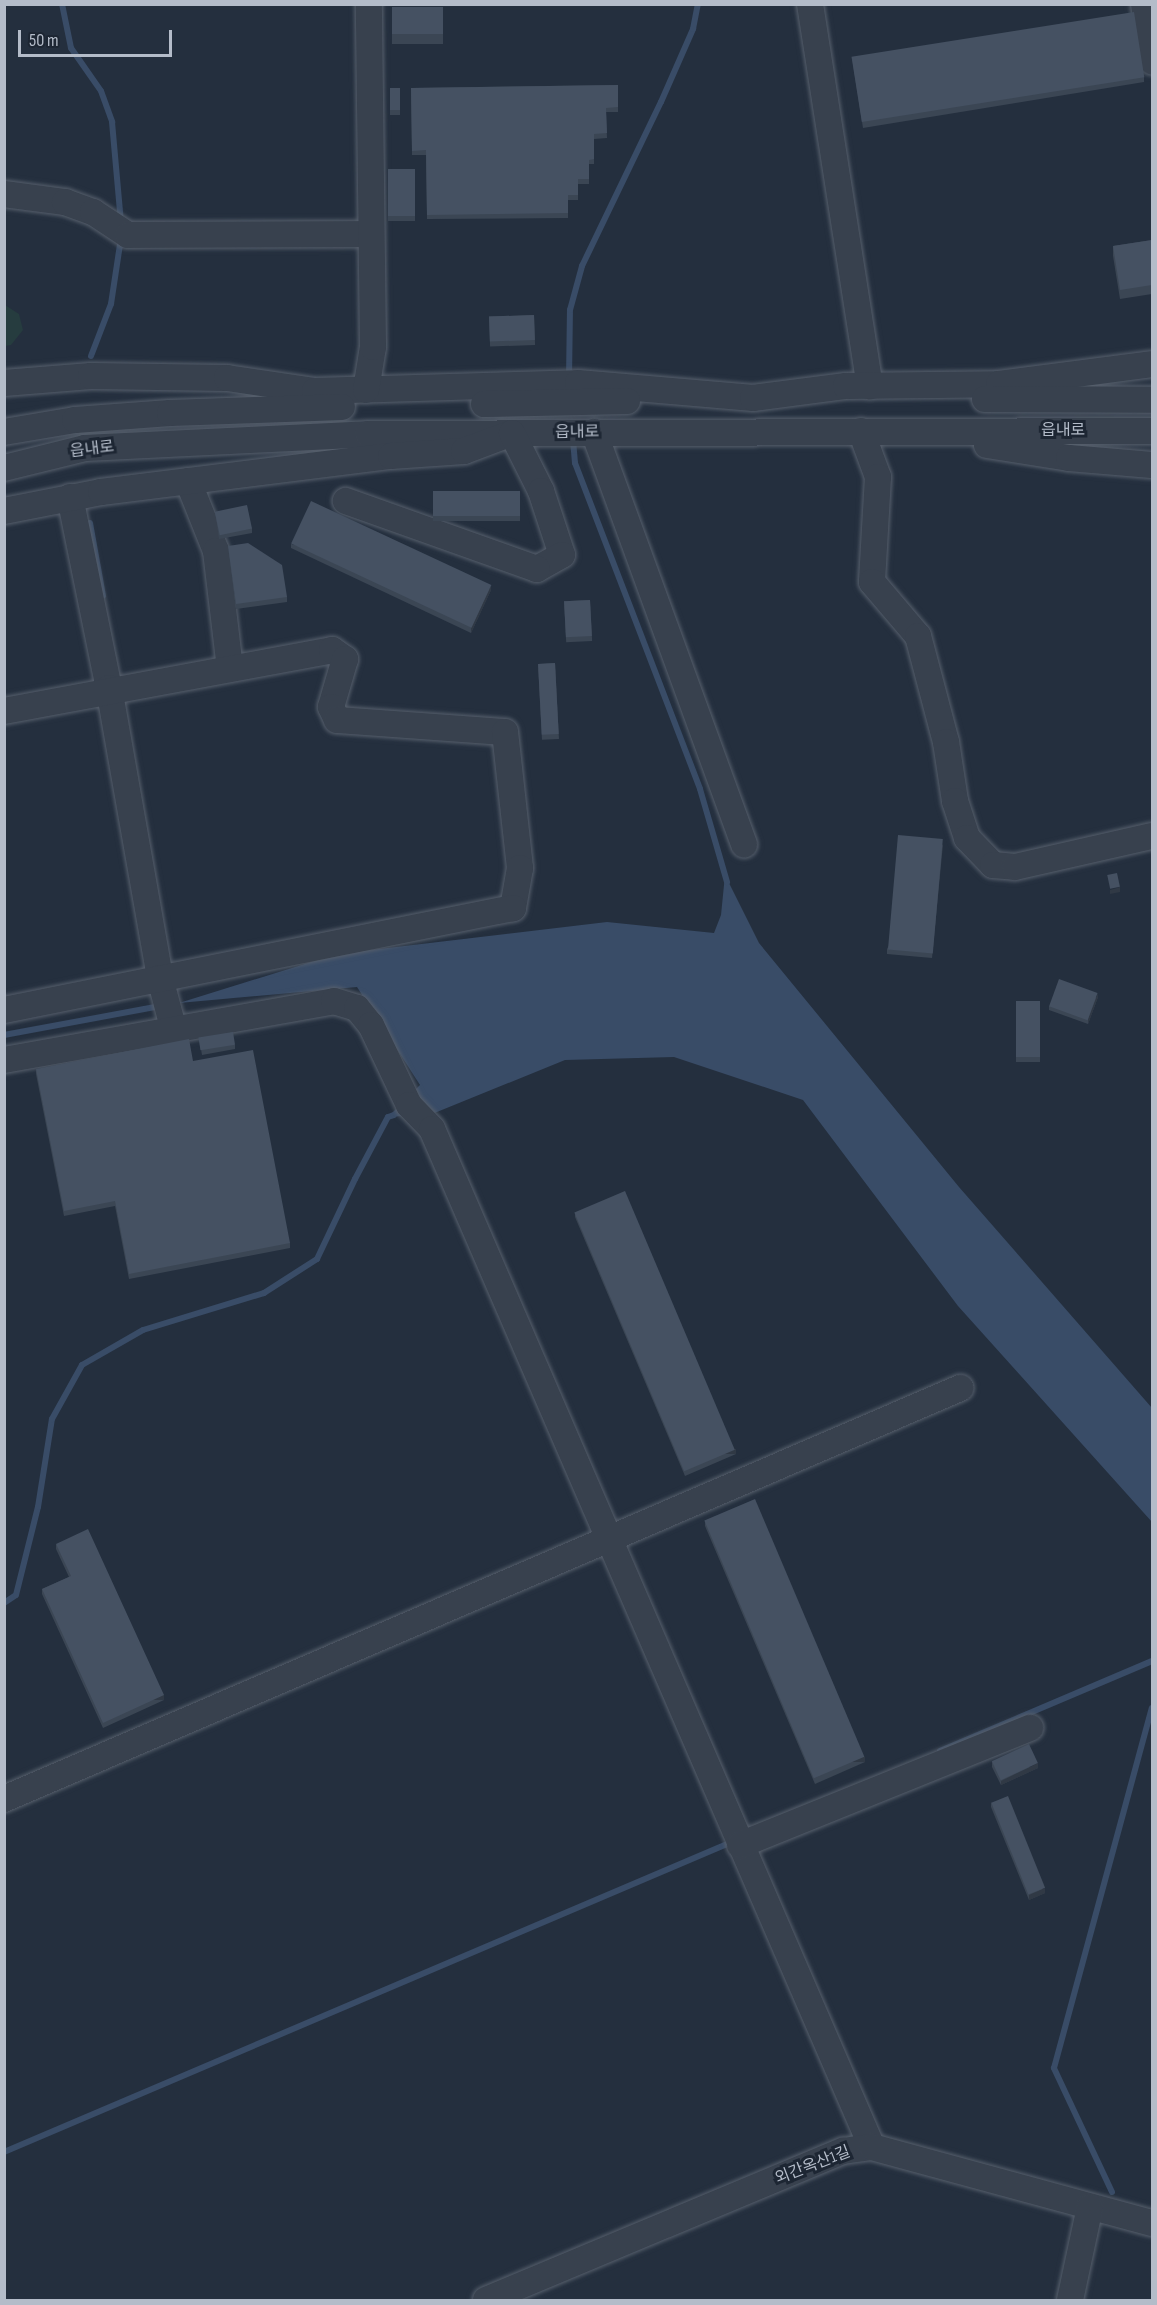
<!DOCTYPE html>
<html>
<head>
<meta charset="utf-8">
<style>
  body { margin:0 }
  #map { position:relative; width:1157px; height:2305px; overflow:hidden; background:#242f3e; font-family:"Sofia Sans Condensed","Noto Sans KR",sans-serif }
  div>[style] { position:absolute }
  .green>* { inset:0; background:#263c3f }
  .water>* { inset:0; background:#394c67 }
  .stream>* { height:6px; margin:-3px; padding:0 3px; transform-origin:3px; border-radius:3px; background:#394c67 }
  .roads { filter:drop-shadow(0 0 2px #565f6c) drop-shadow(0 0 2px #565f6c) }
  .minor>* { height:26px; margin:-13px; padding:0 13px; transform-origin:13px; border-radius:13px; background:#38414e }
  .wall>* { inset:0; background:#3b4654; transform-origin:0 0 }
  .shaded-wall>* { inset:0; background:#303945; transform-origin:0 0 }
  .building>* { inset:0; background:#455162; transform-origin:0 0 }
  span { translate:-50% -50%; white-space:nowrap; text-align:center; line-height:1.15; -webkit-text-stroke:6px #1d2633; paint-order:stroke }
  .street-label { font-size:16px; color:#b4bcc9 }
  .frame { position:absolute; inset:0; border:6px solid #b4bcc9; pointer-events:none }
  .scale { position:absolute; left:18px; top:30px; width:154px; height:27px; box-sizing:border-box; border:3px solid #b4bcc9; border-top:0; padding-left:8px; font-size:18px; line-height:21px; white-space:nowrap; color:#b4bcc9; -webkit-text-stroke:4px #1d2633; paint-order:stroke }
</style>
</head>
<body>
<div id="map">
  <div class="green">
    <div style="clip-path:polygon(5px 305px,19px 314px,23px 330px,11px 345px,5px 346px)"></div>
  </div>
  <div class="water">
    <div style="clip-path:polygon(725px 875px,759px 943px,959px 1187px,1152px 1408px,1152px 1522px,958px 1306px,803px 1100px,674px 1057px,565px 1060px,432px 1114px,388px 1117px,420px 1085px,357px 987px,179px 1003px,337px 954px,607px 922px,714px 933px,721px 915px)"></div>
  </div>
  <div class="stream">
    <div style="left:62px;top:4px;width:45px;rotate:78.4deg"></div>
    <div style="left:71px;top:48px;width:52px;rotate:55.1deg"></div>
    <div style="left:101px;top:91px;width:33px;rotate:70deg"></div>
    <div style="left:112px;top:122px;width:100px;rotate:84.9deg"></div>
    <div style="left:91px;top:356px;width:56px;rotate:-69deg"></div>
    <div style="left:111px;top:304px;width:67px;rotate:-81.4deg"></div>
    <div style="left:569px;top:379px;width:69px;rotate:-89.2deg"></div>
    <div style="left:570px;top:310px;width:46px;rotate:-74.7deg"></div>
    <div style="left:582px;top:266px;width:182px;rotate:-64.3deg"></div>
    <div style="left:661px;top:102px;width:80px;rotate:-66.3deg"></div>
    <div style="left:693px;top:29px;width:25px;rotate:-79deg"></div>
    <div style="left:573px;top:440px;width:23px;rotate:85deg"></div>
    <div style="left:575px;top:463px;width:349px;rotate:69deg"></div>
    <div style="left:700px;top:789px;width:97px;rotate:73.8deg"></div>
    <div style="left:90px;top:523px;width:74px;rotate:79.9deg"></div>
    <div style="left:4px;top:1035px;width:159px;rotate:-10.5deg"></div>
    <div style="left:4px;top:1603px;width:14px;rotate:-34deg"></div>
    <div style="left:16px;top:1595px;width:91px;rotate:-76deg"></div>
    <div style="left:38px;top:1507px;width:89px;rotate:-81deg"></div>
    <div style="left:52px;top:1419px;width:62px;rotate:-60.9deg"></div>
    <div style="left:82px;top:1365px;width:70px;rotate:-29.8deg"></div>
    <div style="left:143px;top:1330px;width:127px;rotate:-17deg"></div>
    <div style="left:264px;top:1293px;width:63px;rotate:-32.7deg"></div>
    <div style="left:317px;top:1259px;width:89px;rotate:-64.6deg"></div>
    <div style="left:355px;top:1179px;width:70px;rotate:-62deg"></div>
    <div style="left:388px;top:1117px;width:6px;rotate:-18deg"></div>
    <div style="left:940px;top:1751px;width:230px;rotate:-23deg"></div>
    <div style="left:4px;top:2152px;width:791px;rotate:-23.07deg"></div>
    <div style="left:1112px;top:2192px;width:137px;rotate:-115.1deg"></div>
    <div style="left:1054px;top:2068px;width:373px;rotate:-74.8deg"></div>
  </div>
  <div class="roads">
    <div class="minor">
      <div style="left:810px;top:4px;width:387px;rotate:81.1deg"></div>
      <div style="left:1144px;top:4px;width:58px;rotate:82deg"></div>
      <div style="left:4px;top:194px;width:62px;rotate:7.5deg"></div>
      <div style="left:65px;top:202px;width:30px;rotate:20deg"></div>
      <div style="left:93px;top:212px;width:42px;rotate:33.3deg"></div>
      <div style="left:128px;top:235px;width:242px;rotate:-0.2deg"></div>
      <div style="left:4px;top:383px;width:87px;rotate:-4.6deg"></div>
      <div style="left:91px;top:376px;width:136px;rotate:0.8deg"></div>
      <div style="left:227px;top:378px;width:89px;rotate:8.4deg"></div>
      <div style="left:315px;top:391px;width:263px;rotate:-1.7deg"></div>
      <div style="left:578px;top:383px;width:176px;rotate:4.9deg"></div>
      <div style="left:753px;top:398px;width:94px;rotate:-7.4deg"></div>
      <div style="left:846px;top:386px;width:153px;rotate:-0.7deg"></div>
      <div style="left:999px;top:384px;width:154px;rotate:-7.4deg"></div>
      <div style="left:366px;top:390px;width:44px;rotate:-80.8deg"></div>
      <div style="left:373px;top:347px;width:343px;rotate:-90.7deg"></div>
      <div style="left:985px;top:399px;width:167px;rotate:0.3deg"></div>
      <div style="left:484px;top:404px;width:143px;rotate:-1.2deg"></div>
      <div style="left:861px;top:431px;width:49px;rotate:69.7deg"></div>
      <div style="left:878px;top:477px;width:105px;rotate:93.3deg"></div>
      <div style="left:872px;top:582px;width:71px;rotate:49.6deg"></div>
      <div style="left:918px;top:636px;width:110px;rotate:75.2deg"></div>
      <div style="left:946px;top:742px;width:60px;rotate:81.3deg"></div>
      <div style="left:955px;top:801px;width:39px;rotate:72deg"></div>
      <div style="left:967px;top:838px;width:37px;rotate:46deg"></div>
      <div style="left:993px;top:865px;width:22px;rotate:5deg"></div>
      <div style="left:1015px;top:867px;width:140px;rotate:-12.8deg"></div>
      <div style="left:4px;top:432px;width:72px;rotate:-9.6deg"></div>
      <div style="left:75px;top:420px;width:95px;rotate:-4.2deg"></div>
      <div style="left:170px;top:413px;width:172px;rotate:-2deg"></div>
      <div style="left:594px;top:432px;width:439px;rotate:70deg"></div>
      <div style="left:987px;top:445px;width:83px;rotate:9deg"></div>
      <div style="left:1069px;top:458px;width:83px;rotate:4.8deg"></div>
      <div style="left:4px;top:468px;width:83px;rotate:-13.9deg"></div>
      <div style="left:85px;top:448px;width:283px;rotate:-2.8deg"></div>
      <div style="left:368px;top:434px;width:784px;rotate:-0.22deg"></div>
      <div style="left:188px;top:481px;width:75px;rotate:68.2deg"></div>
      <div style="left:216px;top:551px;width:118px;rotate:83.2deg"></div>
      <div style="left:70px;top:497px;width:195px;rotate:78.5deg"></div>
      <div style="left:109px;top:688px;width:294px;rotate:80deg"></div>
      <div style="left:160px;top:978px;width:55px;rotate:75.2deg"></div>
      <div style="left:4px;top:511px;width:99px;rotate:-11.1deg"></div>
      <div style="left:101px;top:492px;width:292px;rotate:-7.1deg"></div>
      <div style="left:391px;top:456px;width:73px;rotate:-3.9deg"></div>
      <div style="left:464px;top:451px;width:51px;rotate:-20.6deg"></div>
      <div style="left:512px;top:433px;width:65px;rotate:63.4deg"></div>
      <div style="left:541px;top:491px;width:67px;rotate:71.8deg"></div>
      <div style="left:562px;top:555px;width:29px;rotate:151deg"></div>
      <div style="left:537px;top:569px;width:203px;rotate:-160.4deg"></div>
      <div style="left:4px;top:711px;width:334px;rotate:-10.5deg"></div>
      <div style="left:332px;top:650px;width:16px;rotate:35deg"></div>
      <div style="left:345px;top:659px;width:50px;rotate:106.3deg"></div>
      <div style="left:331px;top:707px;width:14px;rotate:65deg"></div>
      <div style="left:337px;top:720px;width:168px;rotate:4.1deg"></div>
      <div style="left:505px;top:732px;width:137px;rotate:83.7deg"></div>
      <div style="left:520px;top:868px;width:41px;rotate:99.9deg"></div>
      <div style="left:513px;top:908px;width:519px;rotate:168.67deg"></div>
      <div style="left:4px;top:1060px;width:335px;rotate:-10.1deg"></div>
      <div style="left:334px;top:1001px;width:24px;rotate:17deg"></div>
      <div style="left:357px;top:1008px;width:22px;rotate:51deg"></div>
      <div style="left:371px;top:1025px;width:89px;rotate:64.6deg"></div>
      <div style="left:409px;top:1105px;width:33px;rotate:46deg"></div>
      <div style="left:432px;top:1129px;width:1109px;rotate:66.63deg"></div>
      <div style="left:4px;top:1799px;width:1041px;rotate:-23.26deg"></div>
      <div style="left:740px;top:1845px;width:313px;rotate:-22deg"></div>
      <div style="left:486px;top:2300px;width:387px;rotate:-22.7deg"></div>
      <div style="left:843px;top:2151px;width:29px;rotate:-8deg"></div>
      <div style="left:872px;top:2147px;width:290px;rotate:15.2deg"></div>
      <div style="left:1070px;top:2300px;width:95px;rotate:-77.9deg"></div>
    </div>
  </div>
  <div class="wall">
    <div style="left:392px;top:7px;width:51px;height:37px"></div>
    <div style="clip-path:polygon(852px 58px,1144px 77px,1144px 82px,863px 128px)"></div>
    <div style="clip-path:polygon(618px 85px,618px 112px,606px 112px,607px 138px,594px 139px,594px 164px,589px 164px,589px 184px,578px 184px,578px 200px,568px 200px,568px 218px,427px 219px,426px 155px,412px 155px,411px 88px)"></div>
    <div style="left:390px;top:88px;width:10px;height:27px"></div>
    <div style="left:388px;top:169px;width:27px;height:52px"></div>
    <div style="clip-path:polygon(1152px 240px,1152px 294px,1120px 299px,1113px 256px,1113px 246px)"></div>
    <div style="left:534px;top:315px;width:30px;height:45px;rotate:88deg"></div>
    <div style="left:433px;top:491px;width:87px;height:30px"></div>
    <div style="clip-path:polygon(215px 511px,252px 528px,252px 533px,219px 539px)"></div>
    <div style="clip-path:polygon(291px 544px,491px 590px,471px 633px,291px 548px)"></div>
    <div style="clip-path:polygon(228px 546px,287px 597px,287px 602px,236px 609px)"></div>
    <div style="left:590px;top:600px;width:41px;height:26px;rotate:87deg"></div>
    <div style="left:555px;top:663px;width:76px;height:17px;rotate:87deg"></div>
    <div style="clip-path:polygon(943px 844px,932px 958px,887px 954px,887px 949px)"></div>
    <div style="clip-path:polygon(1098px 997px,1088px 1024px,1049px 1010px,1049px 1006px)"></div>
    <div style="left:1016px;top:1001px;width:24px;height:61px"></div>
    <div style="clip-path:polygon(199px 1038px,235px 1045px,235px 1049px,202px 1055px)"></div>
    <div style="clip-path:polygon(193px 1061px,290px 1243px,290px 1248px,129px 1279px,115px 1206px,64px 1216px,36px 1074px,36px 1069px)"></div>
    <div style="clip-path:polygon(575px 1213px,736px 1454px,685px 1476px,575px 1217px)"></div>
    <div style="clip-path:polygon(705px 1521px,865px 1762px,815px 1784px,705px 1526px)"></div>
    <div style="clip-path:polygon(56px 1544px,164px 1700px,103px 1728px,42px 1594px,42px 1589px,69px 1577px,56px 1549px)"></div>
    <div style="clip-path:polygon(992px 1762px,1038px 1768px,1001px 1785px,992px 1767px)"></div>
    <div style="clip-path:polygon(991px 1802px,1045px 1893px,1029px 1900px,991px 1807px)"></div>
  </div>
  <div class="shaded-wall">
    <div style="clip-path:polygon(491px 585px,491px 590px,471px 633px,471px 628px)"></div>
    <div style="clip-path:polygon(1120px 887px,1120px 892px,1110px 894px,1110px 890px)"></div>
    <div style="clip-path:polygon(1098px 993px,1098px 997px,1088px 1024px,1088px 1019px)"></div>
    <div style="left:736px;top:1449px;width:5px;height:56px;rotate:90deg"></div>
    <div style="left:164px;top:1695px;width:5px;height:67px;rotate:90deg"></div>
    <div style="left:865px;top:1757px;width:5px;height:55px;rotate:90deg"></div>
    <div style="clip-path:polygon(1038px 1763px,1038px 1768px,1001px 1785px,1001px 1781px)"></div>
    <div style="clip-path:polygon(1045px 1888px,1045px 1893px,1029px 1900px,1029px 1895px)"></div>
  </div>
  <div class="building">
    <div style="left:392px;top:7px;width:51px;height:27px"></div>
    <div style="left:1134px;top:12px;width:66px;height:286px;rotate:81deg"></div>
    <div style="clip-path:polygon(618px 85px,618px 107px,606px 108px,607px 133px,594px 134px,594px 159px,589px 160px,589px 179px,578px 179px,578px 195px,568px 195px,568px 213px,427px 215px,426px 150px,412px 151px,411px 88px)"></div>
    <div style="left:390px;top:88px;width:10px;height:22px"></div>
    <div style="left:388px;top:169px;width:27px;height:47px"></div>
    <div style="clip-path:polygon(1152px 240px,1152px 285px,1120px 290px,1113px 246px)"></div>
    <div style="left:534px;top:315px;width:25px;height:45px;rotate:88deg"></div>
    <div style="left:433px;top:491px;width:87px;height:25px"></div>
    <div style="left:311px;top:501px;width:199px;height:47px;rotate:25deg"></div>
    <div style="left:247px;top:505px;width:24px;height:33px;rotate:78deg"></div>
    <div style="clip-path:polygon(248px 543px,282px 565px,287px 597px,236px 604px,228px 546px)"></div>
    <div style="left:590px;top:600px;width:36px;height:26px;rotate:87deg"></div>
    <div style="left:555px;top:663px;width:71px;height:17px;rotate:87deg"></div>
    <div style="left:898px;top:835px;width:45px;height:115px;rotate:5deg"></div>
    <div style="left:1117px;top:873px;width:14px;height:10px;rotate:78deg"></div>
    <div style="left:1059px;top:979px;width:41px;height:29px;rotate:20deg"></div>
    <div style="left:1016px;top:1001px;width:24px;height:56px"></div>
    <div style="left:233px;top:1032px;width:13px;height:35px;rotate:81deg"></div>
    <div style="clip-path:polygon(189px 1039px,193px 1061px,253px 1050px,290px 1243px,129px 1274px,115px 1201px,64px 1211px,36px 1069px)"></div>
    <div style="left:625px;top:1191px;width:281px;height:55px;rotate:67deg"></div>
    <div style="left:755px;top:1499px;width:280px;height:55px;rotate:67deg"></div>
    <div style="clip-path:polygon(88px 1529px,164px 1695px,103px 1723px,42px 1589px,71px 1576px,56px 1544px)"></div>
    <div style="left:1029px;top:1744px;width:21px;height:41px;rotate:65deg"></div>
    <div style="left:1008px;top:1796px;width:99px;height:18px;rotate:68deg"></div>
  </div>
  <div class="street-label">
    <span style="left:1063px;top:431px">읍내로</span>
    <span style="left:577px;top:433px;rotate:-1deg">읍내로</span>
    <span style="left:92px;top:450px;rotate:-7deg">읍내로</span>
    <span style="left:813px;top:2166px;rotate:-21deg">외간옥산1길</span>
  </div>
  <div class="frame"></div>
  <div class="scale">50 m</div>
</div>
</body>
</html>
